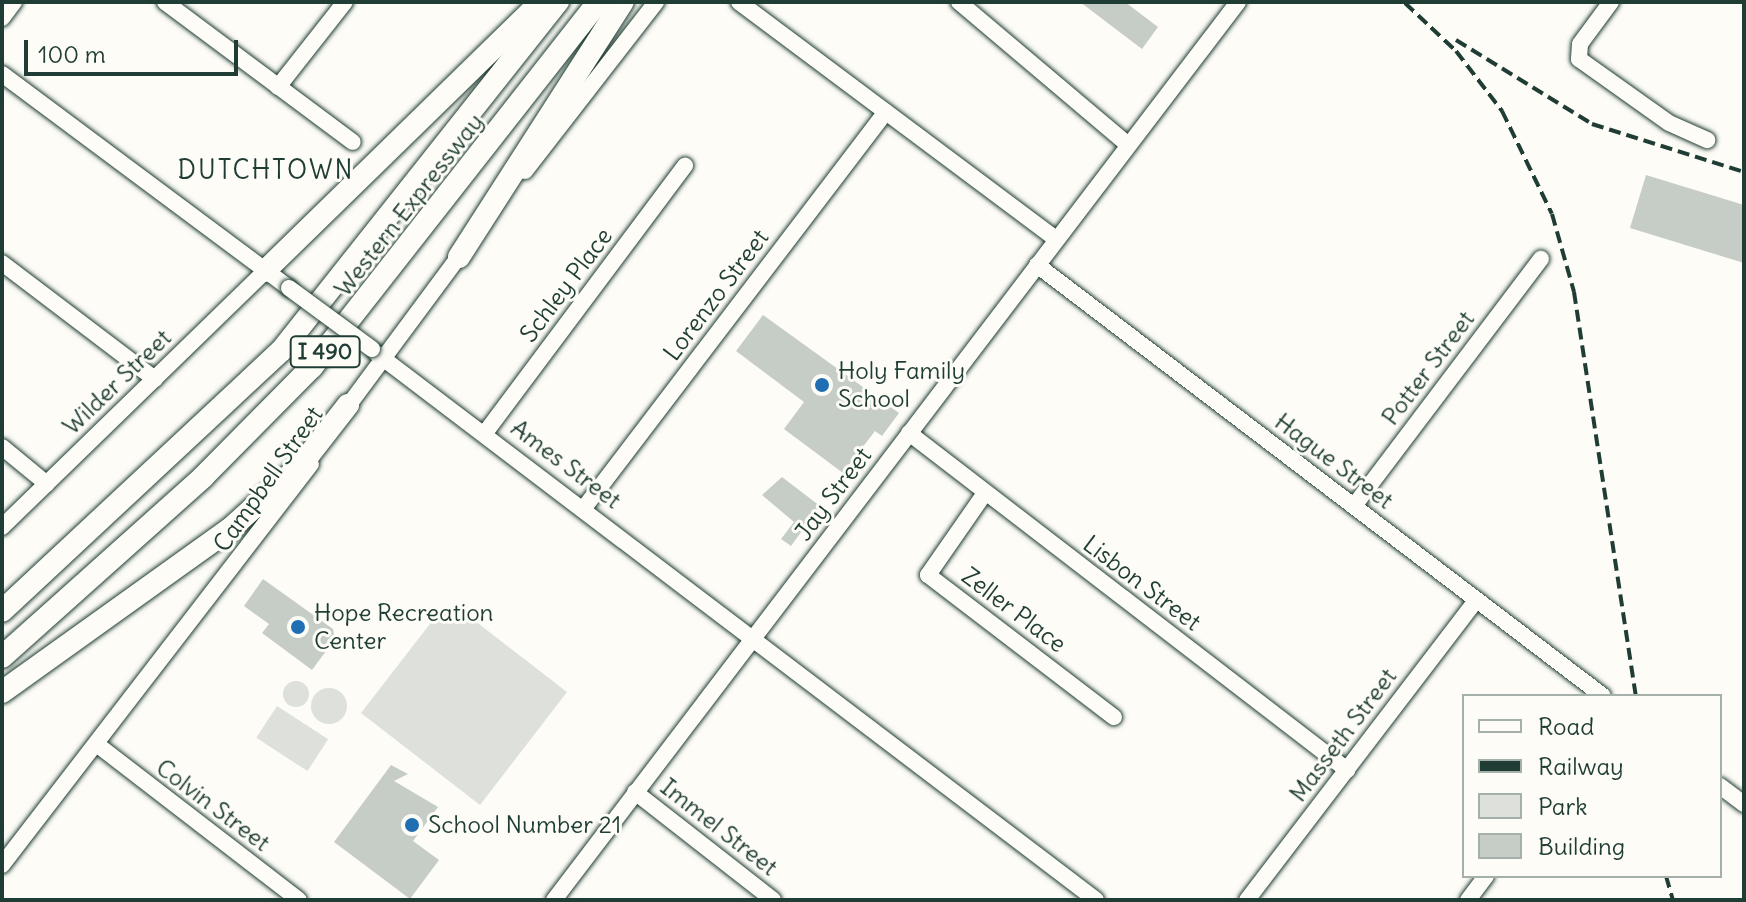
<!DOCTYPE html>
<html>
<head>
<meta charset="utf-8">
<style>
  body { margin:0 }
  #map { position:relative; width:1746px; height:902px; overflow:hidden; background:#fdfcf7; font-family:Delius,sans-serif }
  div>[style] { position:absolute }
  .green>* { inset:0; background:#dde0db; transform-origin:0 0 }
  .round { border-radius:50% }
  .building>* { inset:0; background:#c6cdc7 }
  .roads { filter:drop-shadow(0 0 2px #1f3d34) drop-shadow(0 0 2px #1f3d34) }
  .minor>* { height:16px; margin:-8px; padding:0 8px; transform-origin:8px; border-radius:8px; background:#fdfcf7 }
  .highway>* { height:22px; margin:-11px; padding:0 11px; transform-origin:11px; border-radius:11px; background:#fdfcf7 }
  .rail>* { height:4px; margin-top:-2px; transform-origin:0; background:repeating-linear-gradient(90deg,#1f3d34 0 12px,transparent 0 18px) }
  .bridges { filter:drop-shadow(0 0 2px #1f3d34) drop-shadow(0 0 2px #1f3d34) }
  .minor-bridge>* { height:16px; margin:-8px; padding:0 8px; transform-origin:8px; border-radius:8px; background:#fdfcf7 }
  .dots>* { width:22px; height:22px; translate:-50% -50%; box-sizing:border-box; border:4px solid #fdfcf7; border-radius:50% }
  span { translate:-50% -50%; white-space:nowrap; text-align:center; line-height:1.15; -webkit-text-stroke:6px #fdfcf7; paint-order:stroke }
  .shield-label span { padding:2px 6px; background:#fdfcf7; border:2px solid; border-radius:6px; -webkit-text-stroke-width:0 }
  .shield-label { font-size:22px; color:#1f3d34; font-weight:700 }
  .street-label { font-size:24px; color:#1f3d34 }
  .poi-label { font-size:24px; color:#1f3d34 }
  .left { translate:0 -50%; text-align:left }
  .neighbourhood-label { font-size:26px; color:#1f3d34; letter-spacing:2px }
  .frame { position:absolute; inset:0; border:4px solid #1f3d34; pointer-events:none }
  .legend { position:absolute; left:1462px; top:694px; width:260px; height:184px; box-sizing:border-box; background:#fdfcf7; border:2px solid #a4b0a9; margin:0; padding:10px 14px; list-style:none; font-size:24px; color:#1f3d34 }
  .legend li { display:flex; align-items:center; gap:16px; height:40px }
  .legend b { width:40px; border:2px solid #a4b0a9 }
  .scale { position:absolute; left:24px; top:40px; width:214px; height:36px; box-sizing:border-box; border:4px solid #1f3d34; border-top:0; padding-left:10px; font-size:24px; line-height:28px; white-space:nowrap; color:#1f3d34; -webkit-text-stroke:6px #fdfcf7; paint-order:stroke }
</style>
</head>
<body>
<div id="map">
  <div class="green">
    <div style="clip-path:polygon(443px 607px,457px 607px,567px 692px,480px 805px,361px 713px)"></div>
    <div class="round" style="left:283px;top:681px;width:26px;height:26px"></div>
    <div class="round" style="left:311px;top:688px;width:36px;height:36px"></div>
    <div style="left:277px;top:706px;width:61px;height:38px;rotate:33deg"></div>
  </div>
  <div class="building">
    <div style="clip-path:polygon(1080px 2px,1125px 2px,1158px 27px,1142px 49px)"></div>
    <div style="clip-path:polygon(1646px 175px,1744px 205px,1744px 263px,1630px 228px)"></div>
    <div style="clip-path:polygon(763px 315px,899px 413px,882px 436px,875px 431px,843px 473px,784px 429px,804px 402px,736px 351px)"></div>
    <div style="clip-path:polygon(782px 477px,820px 506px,791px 546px,781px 539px,794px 522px,762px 495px)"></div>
    <div style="clip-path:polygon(263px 579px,333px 629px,335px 639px,312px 670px,262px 633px,269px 624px,244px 606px)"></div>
    <div style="clip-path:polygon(391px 765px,408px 774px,394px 781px,438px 807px,413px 841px,439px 860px,410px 899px,334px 842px)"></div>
  </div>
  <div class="roads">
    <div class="minor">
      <div style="left:165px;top:2px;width:234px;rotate:36.7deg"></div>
      <div style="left:739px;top:2px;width:396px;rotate:36.8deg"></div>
      <div style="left:959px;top:2px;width:221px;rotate:40.2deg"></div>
      <div style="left:1611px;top:2px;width:52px;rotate:126.4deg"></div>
      <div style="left:1580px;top:44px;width:15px;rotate:94deg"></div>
      <div style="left:1579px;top:59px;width:110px;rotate:35.4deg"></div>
      <div style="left:1669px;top:123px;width:42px;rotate:24.1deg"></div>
      <div style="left:2px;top:18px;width:20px;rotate:-53deg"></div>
      <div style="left:2px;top:74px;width:358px;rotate:36.7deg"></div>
      <div style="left:278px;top:87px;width:108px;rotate:-51.8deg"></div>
      <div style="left:525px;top:171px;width:214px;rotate:-52.2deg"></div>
      <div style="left:2px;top:263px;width:192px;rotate:37.2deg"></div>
      <div style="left:1037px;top:265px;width:711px;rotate:37.29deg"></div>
      <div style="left:376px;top:353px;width:904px;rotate:37.22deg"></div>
      <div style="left:342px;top:414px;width:204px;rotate:-53.4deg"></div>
      <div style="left:485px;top:433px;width:334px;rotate:-53.2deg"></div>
      <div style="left:909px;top:433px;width:553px;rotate:37.57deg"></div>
      <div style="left:2px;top:447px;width:58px;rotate:39.4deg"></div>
      <div style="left:985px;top:493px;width:100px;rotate:124.8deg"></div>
      <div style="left:928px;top:575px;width:234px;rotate:37.4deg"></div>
      <div style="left:1354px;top:506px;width:310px;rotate:-52.9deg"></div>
      <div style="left:584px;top:508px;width:498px;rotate:-52.7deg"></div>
      <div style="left:2px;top:527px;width:367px;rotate:-44.2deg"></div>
      <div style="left:99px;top:746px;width:252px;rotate:37.6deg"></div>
      <div style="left:1720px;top:786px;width:30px;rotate:37deg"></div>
      <div style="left:635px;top:792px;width:175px;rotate:38deg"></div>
      <div style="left:2px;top:865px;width:506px;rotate:-52.38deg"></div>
      <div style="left:554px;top:900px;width:1129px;rotate:-52.7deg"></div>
      <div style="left:1247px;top:900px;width:377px;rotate:-52.6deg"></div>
      <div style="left:1468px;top:900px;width:30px;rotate:-53deg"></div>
    </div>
    <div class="highway">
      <div style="left:459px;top:257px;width:303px;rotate:-57.3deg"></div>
      <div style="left:265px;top:271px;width:385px;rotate:-44.3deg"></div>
      <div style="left:2px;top:611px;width:381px;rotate:-43deg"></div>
      <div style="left:281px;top:351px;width:446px;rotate:-51.6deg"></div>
      <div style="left:2px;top:657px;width:270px;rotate:-41.8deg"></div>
      <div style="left:203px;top:477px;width:155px;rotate:-45.3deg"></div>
      <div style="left:312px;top:367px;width:464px;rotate:-51.9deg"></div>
      <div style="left:2px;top:692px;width:280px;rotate:-35.6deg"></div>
      <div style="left:230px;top:529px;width:97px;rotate:-42.1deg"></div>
      <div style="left:302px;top:464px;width:75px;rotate:-52.1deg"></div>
    </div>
  </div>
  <div class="rail">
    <div style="left:1405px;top:3px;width:70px;rotate:43.3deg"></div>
    <div style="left:1456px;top:51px;width:76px;rotate:52.5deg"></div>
    <div style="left:1502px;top:111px;width:114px;rotate:64.1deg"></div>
    <div style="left:1552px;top:214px;width:81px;rotate:74.2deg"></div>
    <div style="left:1574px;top:292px;width:409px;rotate:81.3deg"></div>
    <div style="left:1456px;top:40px;width:160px;rotate:31.7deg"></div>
    <div style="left:1592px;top:124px;width:159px;rotate:17.5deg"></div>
    <div style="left:1666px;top:876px;width:25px;rotate:74deg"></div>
  </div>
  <div class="bridges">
    <div class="minor-bridge">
      <div style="left:289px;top:288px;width:103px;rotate:36.3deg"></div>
    </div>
  </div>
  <div class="dots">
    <div style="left:822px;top:385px;background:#1f6fb2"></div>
    <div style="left:298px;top:627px;background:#1f6fb2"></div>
    <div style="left:412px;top:825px;background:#1f6fb2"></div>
  </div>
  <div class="shield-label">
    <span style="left:325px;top:352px">I 490</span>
  </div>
  <div class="street-label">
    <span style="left:409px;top:205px;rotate:-52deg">Western Expressway</span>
    <span style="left:566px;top:285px;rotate:-53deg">Schley Place</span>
    <span style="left:716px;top:295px;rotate:-53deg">Lorenzo Street</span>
    <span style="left:1428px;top:368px;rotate:-53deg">Potter Street</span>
    <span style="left:117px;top:382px;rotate:-44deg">Wilder Street</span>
    <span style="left:1334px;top:461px;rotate:37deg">Hague Street</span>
    <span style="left:566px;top:464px;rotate:37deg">Ames Street</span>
    <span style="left:268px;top:479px;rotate:-55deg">Campbell Street</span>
    <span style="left:833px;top:494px;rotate:-53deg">Jay Street</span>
    <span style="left:1142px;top:583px;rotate:37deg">Lisbon Street</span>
    <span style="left:1014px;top:610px;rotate:37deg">Zeller Place</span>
    <span style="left:1343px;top:735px;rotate:-53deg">Masseth Street</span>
    <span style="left:213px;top:805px;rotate:37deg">Colvin Street</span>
    <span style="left:719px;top:827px;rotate:38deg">Immel Street</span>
  </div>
  <div class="poi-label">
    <span class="left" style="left:838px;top:385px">Holy Family<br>School</span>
    <span class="left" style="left:314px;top:627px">Hope Recreation<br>Center</span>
    <span class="left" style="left:428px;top:825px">School Number 21</span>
  </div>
  <div class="neighbourhood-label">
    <span style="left:266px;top:170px">DUTCHTOWN</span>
  </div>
  <div class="frame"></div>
  <ul class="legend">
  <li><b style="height:10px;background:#fdfcf7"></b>Road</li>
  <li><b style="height:10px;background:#1f3d34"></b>Railway</li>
  <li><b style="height:22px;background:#dde0db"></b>Park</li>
  <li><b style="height:22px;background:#c6cdc7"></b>Building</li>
  </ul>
  <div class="scale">100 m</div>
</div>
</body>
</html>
